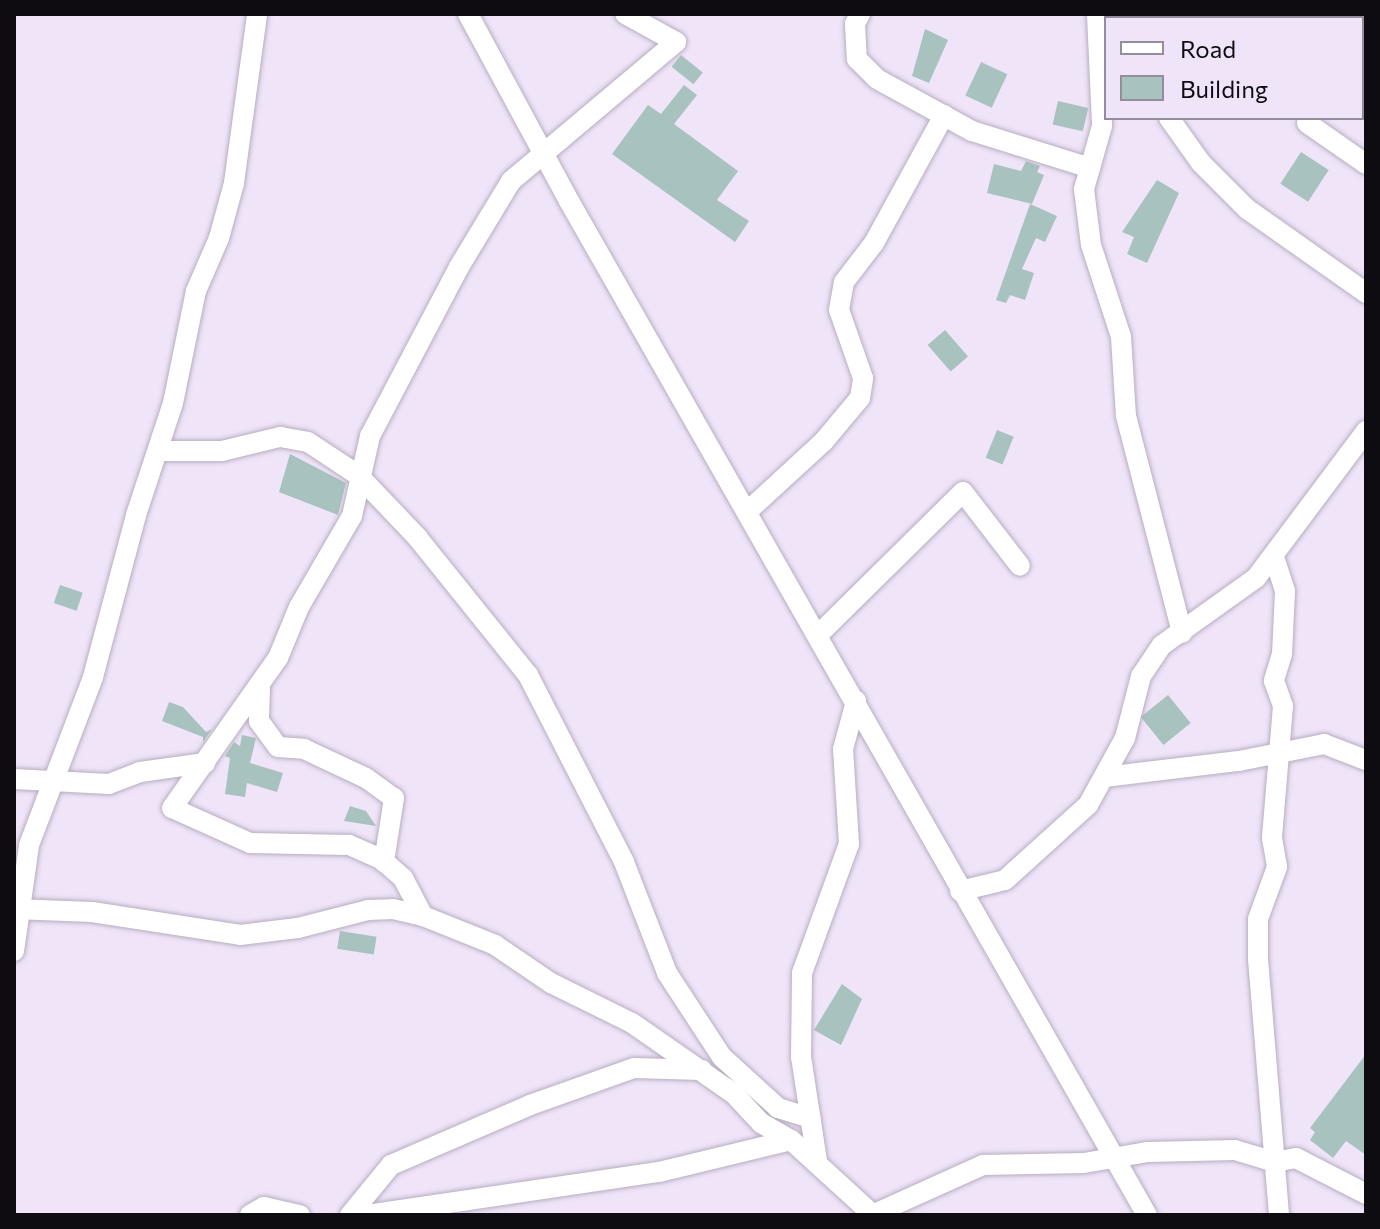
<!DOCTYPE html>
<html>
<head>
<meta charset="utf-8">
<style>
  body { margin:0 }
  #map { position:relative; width:1380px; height:1229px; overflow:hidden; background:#efe4f8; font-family:Commissioner,sans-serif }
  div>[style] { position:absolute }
  .building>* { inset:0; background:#a8c2bf; transform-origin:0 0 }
  .roads { filter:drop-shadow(0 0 2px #b8adc0) drop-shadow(0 0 2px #b8adc0) }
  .street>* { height:20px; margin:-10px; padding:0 10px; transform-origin:10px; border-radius:10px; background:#fff }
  span { translate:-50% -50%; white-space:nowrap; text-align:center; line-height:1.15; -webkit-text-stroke:6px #efe4f8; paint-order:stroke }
  .frame { position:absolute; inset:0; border:16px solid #0e0b11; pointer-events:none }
  .legend { position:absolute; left:1104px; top:16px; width:260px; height:104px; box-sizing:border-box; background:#efe4f8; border:2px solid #958d9c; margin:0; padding:10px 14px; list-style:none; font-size:24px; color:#0e0b11 }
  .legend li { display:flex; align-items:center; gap:16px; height:40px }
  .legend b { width:40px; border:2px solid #958d9c }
</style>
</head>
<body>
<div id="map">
  <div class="building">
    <div style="clip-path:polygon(925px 29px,948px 40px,929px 83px,912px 76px)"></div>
    <div style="left:681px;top:55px;width:28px;height:15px;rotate:39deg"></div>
    <div style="left:981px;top:62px;width:29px;height:37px;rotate:25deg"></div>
    <div style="clip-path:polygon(684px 85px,697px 95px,674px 124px,738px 171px,717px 200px,749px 221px,735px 242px,612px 154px,648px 105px,661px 114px)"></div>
    <div style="left:1058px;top:101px;width:31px;height:24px;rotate:13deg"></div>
    <div style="left:1301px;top:152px;width:33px;height:38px;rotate:33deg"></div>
    <div style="clip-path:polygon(1026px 161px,1040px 166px,1037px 172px,1044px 175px,1032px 204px,987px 193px,994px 164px,1021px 171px)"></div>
    <div style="clip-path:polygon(1157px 180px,1179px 193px,1147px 263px,1127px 254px,1134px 237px,1122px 232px)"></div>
    <div style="clip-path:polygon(1030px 204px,1057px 216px,1045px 242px,1036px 238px,1022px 269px,1034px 273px,1025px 300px,1010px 295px,1006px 303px,996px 300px)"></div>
    <div style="left:945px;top:330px;width:35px;height:23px;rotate:49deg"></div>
    <div style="left:997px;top:430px;width:18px;height:30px;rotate:22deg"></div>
    <div style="clip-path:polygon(290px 454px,346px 483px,338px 515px,279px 492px)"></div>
    <div style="left:60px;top:585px;width:24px;height:19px;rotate:19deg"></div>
    <div style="left:1168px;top:695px;width:36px;height:35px;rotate:51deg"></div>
    <div style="clip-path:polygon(169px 702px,183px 707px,206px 732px,212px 729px,203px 742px,203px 737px,162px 721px)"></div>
    <div style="clip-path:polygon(242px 735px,256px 738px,250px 763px,283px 773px,277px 792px,247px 783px,245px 797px,225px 794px,230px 758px,225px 756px,234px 742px,240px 746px)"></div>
    <div style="clip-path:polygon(350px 806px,366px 811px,376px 826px,344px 821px)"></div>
    <div style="left:340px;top:931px;width:37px;height:18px;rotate:9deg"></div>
    <div style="clip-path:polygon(842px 984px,862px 999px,841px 1045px,814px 1030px)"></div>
    <div style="clip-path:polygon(1366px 1054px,1366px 1155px,1346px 1141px,1333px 1158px,1310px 1140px,1315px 1132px,1310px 1128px)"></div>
  </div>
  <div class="roads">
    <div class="street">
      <div style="left:468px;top:14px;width:213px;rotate:61.6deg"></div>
      <div style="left:569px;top:201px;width:1167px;rotate:60.32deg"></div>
      <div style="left:860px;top:14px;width:11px;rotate:117deg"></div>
      <div style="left:855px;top:24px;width:35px;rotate:87deg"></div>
      <div style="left:857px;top:59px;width:28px;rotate:45deg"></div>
      <div style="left:877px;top:79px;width:108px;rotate:28.7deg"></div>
      <div style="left:972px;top:131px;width:124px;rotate:17.4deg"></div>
      <div style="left:1097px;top:14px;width:112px;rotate:87.4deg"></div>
      <div style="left:1102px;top:126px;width:66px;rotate:105.9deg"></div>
      <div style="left:1084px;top:189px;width:56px;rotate:82.9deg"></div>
      <div style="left:1091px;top:245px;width:97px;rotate:71.9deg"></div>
      <div style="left:1121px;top:337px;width:79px;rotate:86.4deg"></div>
      <div style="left:1126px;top:416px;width:224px;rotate:75.5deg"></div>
      <div style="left:1169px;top:118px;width:55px;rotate:54.6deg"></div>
      <div style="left:1201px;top:163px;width:65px;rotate:45deg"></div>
      <div style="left:1247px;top:209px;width:146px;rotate:35.2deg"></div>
      <div style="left:1307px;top:123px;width:72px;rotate:34.8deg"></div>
      <div style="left:158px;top:451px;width:64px"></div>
      <div style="left:222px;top:451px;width:60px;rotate:-13.6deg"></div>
      <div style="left:280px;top:437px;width:28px;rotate:10deg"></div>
      <div style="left:308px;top:442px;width:60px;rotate:33.4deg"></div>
      <div style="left:358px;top:475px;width:86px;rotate:46.4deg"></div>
      <div style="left:417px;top:537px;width:177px;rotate:51.2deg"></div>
      <div style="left:528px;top:675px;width:210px;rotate:62.8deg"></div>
      <div style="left:624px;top:862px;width:119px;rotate:68.8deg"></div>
      <div style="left:667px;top:973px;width:100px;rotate:56.8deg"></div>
      <div style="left:722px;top:1057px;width:76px;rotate:42.3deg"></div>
      <div style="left:778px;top:1108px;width:34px;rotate:17deg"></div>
      <div style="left:749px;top:510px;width:102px;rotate:-42.6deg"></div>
      <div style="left:824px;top:441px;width:56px;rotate:-50.1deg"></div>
      <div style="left:860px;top:398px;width:20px;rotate:-81deg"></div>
      <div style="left:863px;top:378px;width:72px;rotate:-109.4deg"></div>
      <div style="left:839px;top:310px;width:28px;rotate:-80deg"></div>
      <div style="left:844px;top:282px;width:49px;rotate:-52.4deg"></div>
      <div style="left:874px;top:243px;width:146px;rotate:-61.3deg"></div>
      <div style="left:1274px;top:557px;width:36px;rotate:72deg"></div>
      <div style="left:1285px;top:591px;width:63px;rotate:92.7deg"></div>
      <div style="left:1282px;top:654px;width:28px;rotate:107deg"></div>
      <div style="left:1274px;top:681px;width:27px;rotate:70deg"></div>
      <div style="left:1283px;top:706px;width:132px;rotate:94.8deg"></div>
      <div style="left:1272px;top:838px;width:29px;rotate:80deg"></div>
      <div style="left:1277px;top:867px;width:55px;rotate:110.1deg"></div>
      <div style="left:1258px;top:919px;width:40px;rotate:90deg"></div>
      <div style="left:1258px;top:959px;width:257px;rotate:85.3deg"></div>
      <div style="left:819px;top:634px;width:202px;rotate:-44.6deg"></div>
      <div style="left:963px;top:492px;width:93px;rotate:52.4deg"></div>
      <div style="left:260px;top:689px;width:32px;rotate:92deg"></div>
      <div style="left:259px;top:721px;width:32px;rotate:54deg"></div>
      <div style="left:278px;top:747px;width:26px;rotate:4deg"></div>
      <div style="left:304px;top:749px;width:68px;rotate:25.1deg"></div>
      <div style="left:366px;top:778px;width:34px;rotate:36deg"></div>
      <div style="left:394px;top:798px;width:65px;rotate:98.9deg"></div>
      <div style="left:1104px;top:777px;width:136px;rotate:-6.8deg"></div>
      <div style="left:1239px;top:761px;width:87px;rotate:-11.3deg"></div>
      <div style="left:1324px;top:744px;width:45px;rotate:20.9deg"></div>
      <div style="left:14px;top:779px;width:95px;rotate:3deg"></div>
      <div style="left:109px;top:784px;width:33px;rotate:-21deg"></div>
      <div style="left:140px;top:772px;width:66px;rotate:-7.9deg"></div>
      <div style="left:960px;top:891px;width:46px;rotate:-13.7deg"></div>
      <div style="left:1005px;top:880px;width:112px;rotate:-42.1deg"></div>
      <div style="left:1088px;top:805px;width:77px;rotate:-61.1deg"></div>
      <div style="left:1125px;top:738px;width:64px;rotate:-75.5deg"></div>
      <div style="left:1141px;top:676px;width:37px;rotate:-56deg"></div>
      <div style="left:1162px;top:645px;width:115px;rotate:-35.5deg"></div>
      <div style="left:1256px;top:578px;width:184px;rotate:-53.2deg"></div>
      <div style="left:14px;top:909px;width:78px;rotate:2.2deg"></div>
      <div style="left:92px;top:912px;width:150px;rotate:8.8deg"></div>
      <div style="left:240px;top:935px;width:58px;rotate:-6.9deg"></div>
      <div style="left:298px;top:928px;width:72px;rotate:-14.4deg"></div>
      <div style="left:368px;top:910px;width:25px;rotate:-2deg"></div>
      <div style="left:393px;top:909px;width:31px;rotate:13deg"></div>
      <div style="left:423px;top:916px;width:78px;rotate:21.9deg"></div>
      <div style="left:495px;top:945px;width:68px;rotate:34.2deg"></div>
      <div style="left:551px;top:983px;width:90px;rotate:26.3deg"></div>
      <div style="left:632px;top:1023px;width:124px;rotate:34.8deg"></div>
      <div style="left:734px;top:1094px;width:40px;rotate:47deg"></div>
      <div style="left:761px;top:1123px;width:34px;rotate:30deg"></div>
      <div style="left:791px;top:1140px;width:111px;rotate:42.4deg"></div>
      <div style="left:423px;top:916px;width:43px;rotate:-117.8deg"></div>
      <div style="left:403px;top:878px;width:29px;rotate:-139deg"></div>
      <div style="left:381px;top:859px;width:35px;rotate:-156deg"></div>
      <div style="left:349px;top:845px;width:99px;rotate:-178.8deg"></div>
      <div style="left:250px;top:843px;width:85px;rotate:-155.8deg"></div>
      <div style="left:172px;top:808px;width:184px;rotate:-54.8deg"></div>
      <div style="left:278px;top:658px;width:55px;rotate:-67.6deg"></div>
      <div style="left:299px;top:607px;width:105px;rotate:-59.8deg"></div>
      <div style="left:352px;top:516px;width:82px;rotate:-77.3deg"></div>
      <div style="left:370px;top:436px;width:191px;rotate:-62.2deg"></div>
      <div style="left:459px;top:267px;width:100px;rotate:-58.8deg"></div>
      <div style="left:511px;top:181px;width:216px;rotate:-40.1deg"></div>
      <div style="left:676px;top:42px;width:58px;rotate:-151.2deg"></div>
      <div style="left:14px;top:951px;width:107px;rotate:-81.9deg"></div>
      <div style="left:29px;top:845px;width:180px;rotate:-69.1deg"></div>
      <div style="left:93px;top:677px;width:168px;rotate:-75.1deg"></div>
      <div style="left:136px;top:515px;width:118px;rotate:-71.7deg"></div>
      <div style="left:173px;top:403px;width:114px;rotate:-78.4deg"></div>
      <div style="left:196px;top:291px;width:58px;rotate:-66.5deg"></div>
      <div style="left:219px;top:238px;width:57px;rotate:-74.7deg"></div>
      <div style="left:234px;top:183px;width:171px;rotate:-82.2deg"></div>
      <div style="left:817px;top:1161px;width:105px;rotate:-98.7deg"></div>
      <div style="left:801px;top:1057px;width:84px;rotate:-89.3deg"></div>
      <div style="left:802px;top:973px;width:137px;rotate:-70deg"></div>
      <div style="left:849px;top:844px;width:95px;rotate:-93.6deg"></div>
      <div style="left:843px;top:749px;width:50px;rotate:-74.8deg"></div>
      <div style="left:250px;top:1215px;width:16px;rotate:-30deg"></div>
      <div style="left:264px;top:1207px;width:37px;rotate:13deg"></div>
      <div style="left:350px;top:1215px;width:65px;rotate:-50.6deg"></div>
      <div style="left:391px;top:1165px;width:151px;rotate:-23.3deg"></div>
      <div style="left:530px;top:1105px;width:110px;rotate:-19.6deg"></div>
      <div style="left:634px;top:1068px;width:68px;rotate:1.7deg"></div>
      <div style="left:367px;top:1215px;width:295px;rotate:-8.4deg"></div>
      <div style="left:659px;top:1172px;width:136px;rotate:-13.6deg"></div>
      <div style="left:872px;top:1215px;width:122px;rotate:-24.2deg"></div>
      <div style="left:983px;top:1165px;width:101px;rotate:-1.1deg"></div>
      <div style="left:1084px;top:1163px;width:65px;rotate:-9.8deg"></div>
      <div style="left:1148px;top:1152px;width:87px;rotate:-1.3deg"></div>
      <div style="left:1235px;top:1150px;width:42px;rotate:16.7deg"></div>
      <div style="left:1275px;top:1162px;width:21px;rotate:-11deg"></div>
      <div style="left:1296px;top:1158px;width:79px;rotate:27.2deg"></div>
    </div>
  </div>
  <div class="frame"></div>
  <ul class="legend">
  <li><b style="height:10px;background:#fff"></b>Road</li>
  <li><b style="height:22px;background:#a8c2bf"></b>Building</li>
  </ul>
</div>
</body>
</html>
